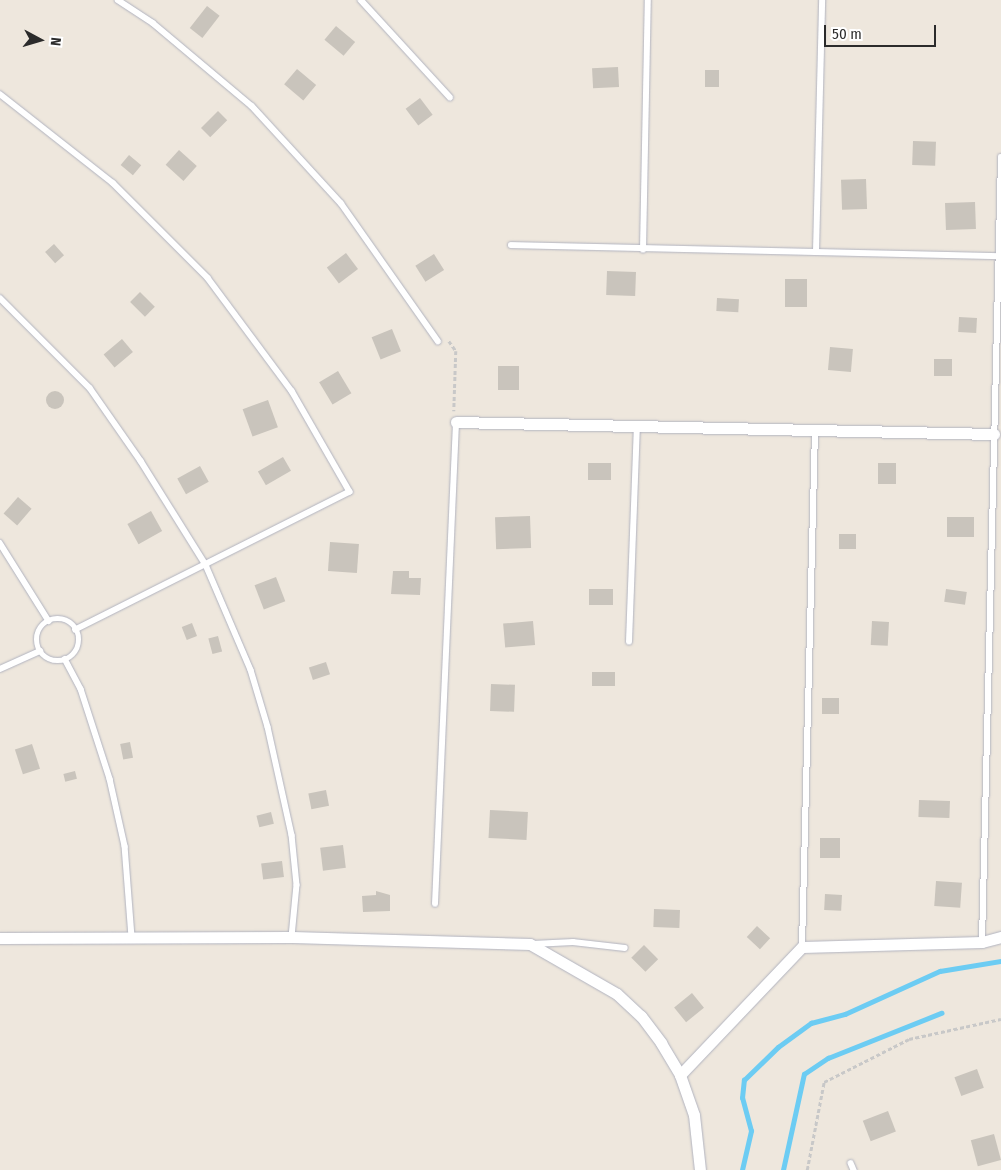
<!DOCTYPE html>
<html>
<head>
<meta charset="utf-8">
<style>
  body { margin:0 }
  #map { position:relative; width:1001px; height:1170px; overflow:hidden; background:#eee7dd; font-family:"Fira Sans Condensed",sans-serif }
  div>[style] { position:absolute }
  .stream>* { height:4.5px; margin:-2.25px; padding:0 2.25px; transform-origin:2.25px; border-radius:2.25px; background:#6cccf3 }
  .building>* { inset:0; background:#c9c4bc; transform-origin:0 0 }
  .round { border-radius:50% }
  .path>* { height:2.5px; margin-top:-1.25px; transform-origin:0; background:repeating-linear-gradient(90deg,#c8c8c8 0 4px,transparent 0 6.5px) }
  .roads { filter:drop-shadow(0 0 1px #b1b3bf) drop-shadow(0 0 1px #b1b3bf) }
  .lane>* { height:5.5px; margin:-2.75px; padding:0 2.75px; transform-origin:2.75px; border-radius:2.75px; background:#fff }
  .lane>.ring { margin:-2.75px; padding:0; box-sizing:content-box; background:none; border:5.5px solid #fff; border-radius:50% }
  .street>* { height:11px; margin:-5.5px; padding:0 5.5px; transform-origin:5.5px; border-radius:5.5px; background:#fff }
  span { translate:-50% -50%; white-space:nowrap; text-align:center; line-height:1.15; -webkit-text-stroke:5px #fff; paint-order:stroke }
  .north { position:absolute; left:15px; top:15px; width:50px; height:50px; -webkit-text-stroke:4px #fff; paint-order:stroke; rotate:96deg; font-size:14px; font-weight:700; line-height:20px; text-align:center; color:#2b2b2b }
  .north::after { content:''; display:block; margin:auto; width:18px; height:22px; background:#2b2b2b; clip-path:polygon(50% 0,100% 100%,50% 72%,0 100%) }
  .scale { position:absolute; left:824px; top:25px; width:112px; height:22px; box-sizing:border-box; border:2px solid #2b2b2b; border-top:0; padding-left:6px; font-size:15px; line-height:18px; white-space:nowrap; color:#2b2b2b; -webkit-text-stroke:4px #fff; paint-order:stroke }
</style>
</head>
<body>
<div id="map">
  <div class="stream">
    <div style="left:742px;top:1170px;width:40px;rotate:-77deg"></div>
    <div style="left:751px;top:1131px;width:34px;rotate:-105deg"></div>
    <div style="left:742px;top:1098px;width:18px;rotate:-84deg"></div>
    <div style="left:744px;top:1080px;width:47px;rotate:-44.1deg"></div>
    <div style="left:778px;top:1047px;width:41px;rotate:-36deg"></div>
    <div style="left:811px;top:1023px;width:35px;rotate:-15deg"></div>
    <div style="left:845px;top:1014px;width:104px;rotate:-24.4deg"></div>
    <div style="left:940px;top:971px;width:62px;rotate:-9.3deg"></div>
    <div style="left:783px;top:1170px;width:98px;rotate:-77.7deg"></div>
    <div style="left:804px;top:1074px;width:29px;rotate:-34deg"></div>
    <div style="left:828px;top:1058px;width:122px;rotate:-21.7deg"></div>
  </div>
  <div class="building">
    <div style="left:207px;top:6px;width:16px;height:28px;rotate:38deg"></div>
    <div style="left:336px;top:26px;width:25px;height:18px;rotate:40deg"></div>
    <div style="left:618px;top:67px;width:20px;height:26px;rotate:87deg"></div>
    <div style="left:297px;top:69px;width:25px;height:20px;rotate:40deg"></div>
    <div style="left:705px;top:70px;width:14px;height:17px"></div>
    <div style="left:420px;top:98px;width:21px;height:18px;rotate:53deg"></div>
    <div style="left:218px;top:111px;width:13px;height:24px;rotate:45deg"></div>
    <div style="left:913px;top:141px;width:23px;height:24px;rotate:2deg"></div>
    <div style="left:179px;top:150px;width:24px;height:20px;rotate:42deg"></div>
    <div style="left:129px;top:155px;width:16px;height:13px;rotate:40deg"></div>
    <div style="left:866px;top:179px;width:30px;height:25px;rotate:88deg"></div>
    <div style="left:975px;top:202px;width:27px;height:30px;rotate:88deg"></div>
    <div style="left:54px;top:244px;width:15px;height:12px;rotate:48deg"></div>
    <div style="left:346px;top:253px;width:20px;height:24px;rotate:53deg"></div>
    <div style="left:434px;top:254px;width:19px;height:22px;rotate:58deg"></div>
    <div style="left:607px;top:271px;width:29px;height:24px;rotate:2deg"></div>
    <div style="left:785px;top:279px;width:22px;height:28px"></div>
    <div style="left:140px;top:292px;width:21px;height:14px;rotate:45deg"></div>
    <div style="left:717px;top:298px;width:22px;height:13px;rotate:3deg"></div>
    <div style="left:959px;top:317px;width:18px;height:15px;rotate:3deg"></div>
    <div style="left:392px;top:329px;width:24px;height:22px;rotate:68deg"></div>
    <div style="left:122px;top:339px;width:17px;height:24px;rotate:50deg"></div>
    <div style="left:830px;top:347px;width:23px;height:23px;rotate:5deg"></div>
    <div style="left:934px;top:359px;width:18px;height:17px"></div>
    <div style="left:498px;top:366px;width:21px;height:24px"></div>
    <div style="left:338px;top:371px;width:26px;height:22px;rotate:59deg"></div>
    <div class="round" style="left:46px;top:391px;width:18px;height:18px"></div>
    <div style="left:268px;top:400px;width:29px;height:27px;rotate:70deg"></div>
    <div style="left:283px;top:457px;width:16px;height:29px;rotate:60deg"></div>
    <div style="left:588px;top:463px;width:23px;height:17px"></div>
    <div style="left:878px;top:463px;width:18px;height:21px"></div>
    <div style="left:200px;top:466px;width:18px;height:26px;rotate:61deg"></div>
    <div style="left:18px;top:497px;width:18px;height:22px;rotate:41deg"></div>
    <div style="left:151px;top:511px;width:23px;height:27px;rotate:61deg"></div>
    <div style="left:530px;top:516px;width:32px;height:35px;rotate:88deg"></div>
    <div style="left:947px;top:517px;width:27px;height:20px"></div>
    <div style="left:839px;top:534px;width:17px;height:15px"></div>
    <div style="left:330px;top:542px;width:29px;height:29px;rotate:4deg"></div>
    <div style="clip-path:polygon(393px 571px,409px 571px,409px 578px,421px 578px,420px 595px,391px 594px)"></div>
    <div style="left:276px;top:577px;width:26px;height:23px;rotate:69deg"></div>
    <div style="left:589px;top:589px;width:24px;height:16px"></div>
    <div style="left:946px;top:589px;width:21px;height:13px;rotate:8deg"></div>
    <div style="left:533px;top:621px;width:24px;height:30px;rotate:85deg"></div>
    <div style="left:872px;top:621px;width:17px;height:24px;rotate:3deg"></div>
    <div style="left:192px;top:623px;width:14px;height:11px;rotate:69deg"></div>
    <div style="left:218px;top:636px;width:16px;height:10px;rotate:75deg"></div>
    <div style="left:326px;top:662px;width:13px;height:18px;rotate:72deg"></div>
    <div style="left:592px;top:672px;width:23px;height:14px"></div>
    <div style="left:491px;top:684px;width:24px;height:27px;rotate:2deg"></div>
    <div style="left:822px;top:698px;width:17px;height:16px"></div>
    <div style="left:130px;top:742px;width:16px;height:10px;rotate:79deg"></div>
    <div style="left:32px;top:744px;width:26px;height:18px;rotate:72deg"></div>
    <div style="left:75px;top:771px;width:8px;height:12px;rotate:76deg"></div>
    <div style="left:326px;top:790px;width:16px;height:18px;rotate:79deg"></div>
    <div style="left:919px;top:800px;width:31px;height:17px;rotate:2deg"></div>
    <div style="left:490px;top:810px;width:38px;height:28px;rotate:3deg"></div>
    <div style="left:271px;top:812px;width:12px;height:15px;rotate:76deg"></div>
    <div style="left:820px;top:838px;width:20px;height:20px"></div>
    <div style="left:343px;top:845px;width:23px;height:23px;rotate:83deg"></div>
    <div style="left:282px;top:861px;width:16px;height:21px;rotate:83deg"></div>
    <div style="left:936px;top:881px;width:26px;height:25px;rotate:4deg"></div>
    <div style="clip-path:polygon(376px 891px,390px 895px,390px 911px,363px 912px,362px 896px,376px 895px)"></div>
    <div style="left:825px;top:894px;width:17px;height:16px;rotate:3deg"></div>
    <div style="left:654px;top:909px;width:26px;height:18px;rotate:2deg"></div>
    <div style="left:757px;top:926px;width:18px;height:15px;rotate:43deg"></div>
    <div style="left:644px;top:945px;width:20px;height:18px;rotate:45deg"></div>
    <div style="left:692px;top:993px;width:19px;height:23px;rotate:51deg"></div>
    <div style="left:977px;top:1069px;width:20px;height:24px;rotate:70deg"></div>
    <div style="left:888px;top:1111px;width:22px;height:27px;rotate:69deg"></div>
    <div style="left:994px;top:1134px;width:27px;height:24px;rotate:75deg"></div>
  </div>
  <div class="path">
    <div style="left:449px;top:341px;width:12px;rotate:55deg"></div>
    <div style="left:456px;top:351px;width:60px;rotate:91.9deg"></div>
    <div style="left:807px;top:1170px;width:90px;rotate:-79.1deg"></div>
    <div style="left:824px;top:1082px;width:95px;rotate:-26.8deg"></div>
    <div style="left:909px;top:1039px;width:94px;rotate:-12.3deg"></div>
  </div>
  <div class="roads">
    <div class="lane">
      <div style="left:118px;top:0;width:42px;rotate:33.3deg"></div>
      <div style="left:153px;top:23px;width:129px;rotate:40deg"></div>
      <div style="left:252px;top:106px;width:132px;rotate:47.5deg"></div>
      <div style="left:341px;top:203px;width:169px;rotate:54.9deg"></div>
      <div style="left:361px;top:0;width:132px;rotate:47.5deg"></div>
      <div style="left:0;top:94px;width:144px;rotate:38.2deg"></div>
      <div style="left:113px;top:183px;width:134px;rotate:45deg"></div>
      <div style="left:208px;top:278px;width:141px;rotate:53.4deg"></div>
      <div style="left:292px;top:391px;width:116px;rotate:60.1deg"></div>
      <div style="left:350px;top:492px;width:307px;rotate:153.3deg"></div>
      <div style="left:511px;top:245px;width:488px;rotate:1.3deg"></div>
      <div style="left:643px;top:250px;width:250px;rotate:-88.9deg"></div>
      <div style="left:816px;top:252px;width:252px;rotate:-88.6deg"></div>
      <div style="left:0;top:298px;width:127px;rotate:45deg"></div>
      <div style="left:90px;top:388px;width:89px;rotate:55.1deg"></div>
      <div style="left:141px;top:461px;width:123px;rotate:58deg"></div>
      <div style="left:206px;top:565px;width:114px;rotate:66.8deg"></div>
      <div style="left:251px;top:670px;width:59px;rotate:73.4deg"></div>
      <div style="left:268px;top:727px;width:111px;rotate:77.5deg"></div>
      <div style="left:292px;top:835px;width:50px;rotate:84.3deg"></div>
      <div style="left:297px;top:885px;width:52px;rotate:95.5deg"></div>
      <div style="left:0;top:543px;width:92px;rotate:57.9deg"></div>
      <div class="ring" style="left:37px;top:619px;width:36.5px;height:36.5px"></div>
      <div style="left:629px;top:642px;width:216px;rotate:-87.9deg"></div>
      <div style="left:65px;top:659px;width:34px;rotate:62deg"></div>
      <div style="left:81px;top:689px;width:95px;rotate:72.1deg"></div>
      <div style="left:110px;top:779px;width:69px;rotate:77.4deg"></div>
      <div style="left:125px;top:846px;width:92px;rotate:85.6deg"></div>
      <div style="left:0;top:669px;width:44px;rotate:-24.2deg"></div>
      <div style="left:435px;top:904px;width:482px;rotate:-87.5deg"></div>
      <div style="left:982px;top:942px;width:785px;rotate:-88.61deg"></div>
      <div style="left:533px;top:944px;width:40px;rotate:-2.9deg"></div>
      <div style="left:573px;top:942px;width:52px;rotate:6.6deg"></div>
      <div style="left:802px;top:947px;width:517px;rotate:-88.56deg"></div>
      <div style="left:851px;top:1163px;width:8px;rotate:67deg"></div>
    </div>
    <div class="street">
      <div style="left:456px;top:422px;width:538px;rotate:1.28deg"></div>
      <div style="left:0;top:938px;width:292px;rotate:-0.2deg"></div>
      <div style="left:292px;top:937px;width:238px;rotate:1.7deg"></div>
      <div style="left:530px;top:944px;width:100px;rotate:29.9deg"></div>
      <div style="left:617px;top:994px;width:33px;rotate:43deg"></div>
      <div style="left:641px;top:1016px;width:34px;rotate:53deg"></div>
      <div style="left:661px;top:1043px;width:37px;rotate:59deg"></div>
      <div style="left:680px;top:1075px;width:42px;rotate:70.7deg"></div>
      <div style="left:694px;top:1115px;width:55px;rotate:83.8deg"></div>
      <div style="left:680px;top:1075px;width:177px;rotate:-46.4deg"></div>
      <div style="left:802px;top:947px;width:180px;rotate:-1.6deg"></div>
      <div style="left:982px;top:942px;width:20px;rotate:-15deg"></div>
    </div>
  </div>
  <div class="north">N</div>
  <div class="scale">50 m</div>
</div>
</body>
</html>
